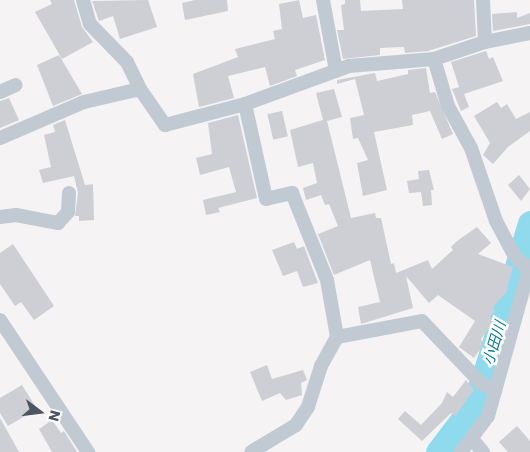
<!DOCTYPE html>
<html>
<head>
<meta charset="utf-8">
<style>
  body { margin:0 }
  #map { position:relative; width:530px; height:452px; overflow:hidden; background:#f5f3f3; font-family:Poppins,"Noto Sans JP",sans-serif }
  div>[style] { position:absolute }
  .river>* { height:25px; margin:-12.5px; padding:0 12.5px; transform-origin:12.5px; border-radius:12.5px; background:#90daee }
  .building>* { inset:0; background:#cdcfd5; transform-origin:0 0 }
  .minor>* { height:14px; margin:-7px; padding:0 7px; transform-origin:7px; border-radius:7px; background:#c1cad2 }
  span { translate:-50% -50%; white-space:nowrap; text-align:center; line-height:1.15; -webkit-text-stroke:5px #fff; paint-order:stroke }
  .water-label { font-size:15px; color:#0c7c9b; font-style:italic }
  .north { position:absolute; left:15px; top:387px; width:50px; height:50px; -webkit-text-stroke:4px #fff; paint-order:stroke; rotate:105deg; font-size:14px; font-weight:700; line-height:20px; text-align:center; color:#4a5661 }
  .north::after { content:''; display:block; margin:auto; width:18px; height:22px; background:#4a5661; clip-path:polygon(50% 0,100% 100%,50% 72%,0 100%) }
</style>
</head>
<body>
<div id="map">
  <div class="river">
    <div style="left:438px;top:452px;width:58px;rotate:-52.7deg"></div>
    <div style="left:473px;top:406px;width:45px;rotate:-70.3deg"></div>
    <div style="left:488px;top:364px;width:147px;rotate:-73.4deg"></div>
  </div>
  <div class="building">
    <div style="clip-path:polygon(50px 0,74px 0,82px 27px,93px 42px,62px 59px,35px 12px,52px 4px)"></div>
    <div style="clip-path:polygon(148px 0,157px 27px,120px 39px,113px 16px,99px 21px,92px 1px)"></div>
    <div style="clip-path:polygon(195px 0,227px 0,228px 11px,185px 20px,182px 3px)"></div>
    <div style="clip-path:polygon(299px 0,303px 18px,316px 15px,325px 60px,295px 70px,297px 76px,270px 86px,265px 67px,228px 76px,234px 98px,199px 107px,193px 74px,238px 57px,235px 49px,275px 39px,273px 31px,282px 29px,279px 4px)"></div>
    <div style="clip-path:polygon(345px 0,360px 0,361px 11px,403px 9px,402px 0,474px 0,476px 36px,428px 51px,405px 53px,404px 47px,380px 48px,380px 55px,343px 59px,337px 30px,344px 30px,341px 5px,345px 4px)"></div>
    <div style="clip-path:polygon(517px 12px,517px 18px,530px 13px,530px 24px,493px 31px,492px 14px)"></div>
    <div style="clip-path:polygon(486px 51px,489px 59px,493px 57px,503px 81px,464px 94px,469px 107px,461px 111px,452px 89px,459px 87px,451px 62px)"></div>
    <div style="clip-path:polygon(59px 55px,82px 94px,53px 106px,37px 65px)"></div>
    <div style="clip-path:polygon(426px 68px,430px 93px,435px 92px,453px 134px,442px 139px,430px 111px,412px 115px,413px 125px,374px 132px,387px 190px,363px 196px,357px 163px,368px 160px,358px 138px,353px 139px,350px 118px,364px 115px,355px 79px,337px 84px,337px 80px,375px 73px,377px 81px,408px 74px,408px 70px)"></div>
    <div style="clip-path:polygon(334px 89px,342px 117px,327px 121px,351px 218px,375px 213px,376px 218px,381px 218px,391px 264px,394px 263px,396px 273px,428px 260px,432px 269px,453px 250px,451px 247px,457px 241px,477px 227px,491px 243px,478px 254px,513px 267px,506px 293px,492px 308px,495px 310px,489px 318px,494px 321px,481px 339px,483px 345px,474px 358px,459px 347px,475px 321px,438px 295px,429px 303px,406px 276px,413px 308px,361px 324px,358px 307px,380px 302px,370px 260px,334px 275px,318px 234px,338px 226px,329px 204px,325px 205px,321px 195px,306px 200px,303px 188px,317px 183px,313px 163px,298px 167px,290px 130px,323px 120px,316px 93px)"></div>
    <div style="clip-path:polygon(9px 98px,19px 120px,0 128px,0 101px)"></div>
    <div style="clip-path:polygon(497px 102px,501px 108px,507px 104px,516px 119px,530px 112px,530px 131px,508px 147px,493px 164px,483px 155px,490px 143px,474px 116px)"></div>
    <div style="left:282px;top:111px;width:26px;height:15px;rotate:77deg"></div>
    <div style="clip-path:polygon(238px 115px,257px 198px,218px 208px,220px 212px,206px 215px,203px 200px,236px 192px,229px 167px,200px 175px,196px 158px,212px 154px,208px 123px)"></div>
    <div style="clip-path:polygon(65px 120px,85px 185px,93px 184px,94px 220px,79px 221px,79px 216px,75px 216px,78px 193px,74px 176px,43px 183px,39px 170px,51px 167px,44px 135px,55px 132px,53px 125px)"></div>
    <div style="clip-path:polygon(429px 170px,434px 190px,431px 190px,432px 205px,423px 206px,421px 192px,409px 193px,407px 181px,419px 179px,418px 171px)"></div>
    <div style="clip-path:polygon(519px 175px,530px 189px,521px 201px,508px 185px)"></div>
    <div style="clip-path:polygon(294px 242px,297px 249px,304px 246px,318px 283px,303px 287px,297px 271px,283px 276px,272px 250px)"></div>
    <div style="clip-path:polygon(13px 244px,54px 306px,34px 320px,21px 302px,15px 306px,0 284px,0 253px)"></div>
    <div style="clip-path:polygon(267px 365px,272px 379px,303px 370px,307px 380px,301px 383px,302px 395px,286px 400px,280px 393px,262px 401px,250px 372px)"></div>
    <div style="clip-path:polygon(466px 380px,474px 390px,455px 416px,451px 413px,422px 441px,398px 419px,405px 411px,421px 425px,442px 403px,447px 392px,453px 397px)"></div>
    <div style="clip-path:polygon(22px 385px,37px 409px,8px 426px,0 413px,0 398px)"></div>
    <div style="clip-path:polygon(0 418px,19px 452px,0 452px)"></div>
    <div style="clip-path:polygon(52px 420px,61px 433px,64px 431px,77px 452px,52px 452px,39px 429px)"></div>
    <div style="clip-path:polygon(517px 426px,530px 441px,530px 452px,508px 452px,499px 442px)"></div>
  </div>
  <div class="minor">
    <div style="left:83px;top:0;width:25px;rotate:74deg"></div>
    <div style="left:90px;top:24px;width:53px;rotate:45.8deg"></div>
    <div style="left:127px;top:62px;width:30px;rotate:64deg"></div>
    <div style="left:140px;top:89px;width:44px;rotate:55.2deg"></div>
    <div style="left:165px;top:125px;width:83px;rotate:-14.7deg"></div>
    <div style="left:245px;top:104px;width:111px;rotate:-20.1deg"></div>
    <div style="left:349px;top:66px;width:85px;rotate:-4.7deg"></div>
    <div style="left:434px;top:59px;width:54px;rotate:-18.4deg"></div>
    <div style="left:485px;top:42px;width:42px;rotate:-92.7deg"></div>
    <div style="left:323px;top:0;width:72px;rotate:79.6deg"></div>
    <div style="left:485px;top:42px;width:46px;rotate:-11.3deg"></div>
    <div style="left:434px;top:59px;width:49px;rotate:73.4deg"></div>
    <div style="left:448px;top:106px;width:48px;rotate:61.3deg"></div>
    <div style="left:471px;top:148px;width:77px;rotate:71.1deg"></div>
    <div style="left:496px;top:221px;width:40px;rotate:62deg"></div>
    <div style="left:515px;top:256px;width:21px;rotate:47deg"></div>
    <div style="left:0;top:92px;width:17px;rotate:-24deg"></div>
    <div style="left:245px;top:104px;width:97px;rotate:77.5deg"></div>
    <div style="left:266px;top:199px;width:27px;rotate:-13deg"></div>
    <div style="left:292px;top:193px;width:94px;rotate:68.1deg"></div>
    <div style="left:327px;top:280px;width:58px;rotate:80deg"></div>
    <div style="left:337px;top:337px;width:33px;rotate:119deg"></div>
    <div style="left:321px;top:366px;width:43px;rotate:107.6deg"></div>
    <div style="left:308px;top:407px;width:22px;rotate:124deg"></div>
    <div style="left:296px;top:425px;width:52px;rotate:149deg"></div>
    <div style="left:0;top:138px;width:91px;rotate:-23.2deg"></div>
    <div style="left:84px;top:102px;width:57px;rotate:-13.1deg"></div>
    <div style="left:0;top:217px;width:16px;rotate:-7deg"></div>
    <div style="left:16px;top:215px;width:43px;rotate:10.8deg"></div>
    <div style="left:58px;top:223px;width:15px;rotate:-48deg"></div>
    <div style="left:68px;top:212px;width:19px;rotate:-87deg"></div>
    <div style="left:0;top:320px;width:159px;rotate:56.3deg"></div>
    <div style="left:337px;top:337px;width:86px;rotate:-10.7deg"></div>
    <div style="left:422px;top:321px;width:86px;rotate:46.4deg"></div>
    <div style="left:481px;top:383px;width:16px;rotate:27deg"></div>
    <div style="left:472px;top:439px;width:17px;rotate:50deg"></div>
    <div style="left:461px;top:452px;width:45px;rotate:-53.1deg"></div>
    <div style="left:488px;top:416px;width:156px;rotate:-74.4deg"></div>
  </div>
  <div class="water-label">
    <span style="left:494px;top:343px;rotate:-73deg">小田川</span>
  </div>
  <div class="north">N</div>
</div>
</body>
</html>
